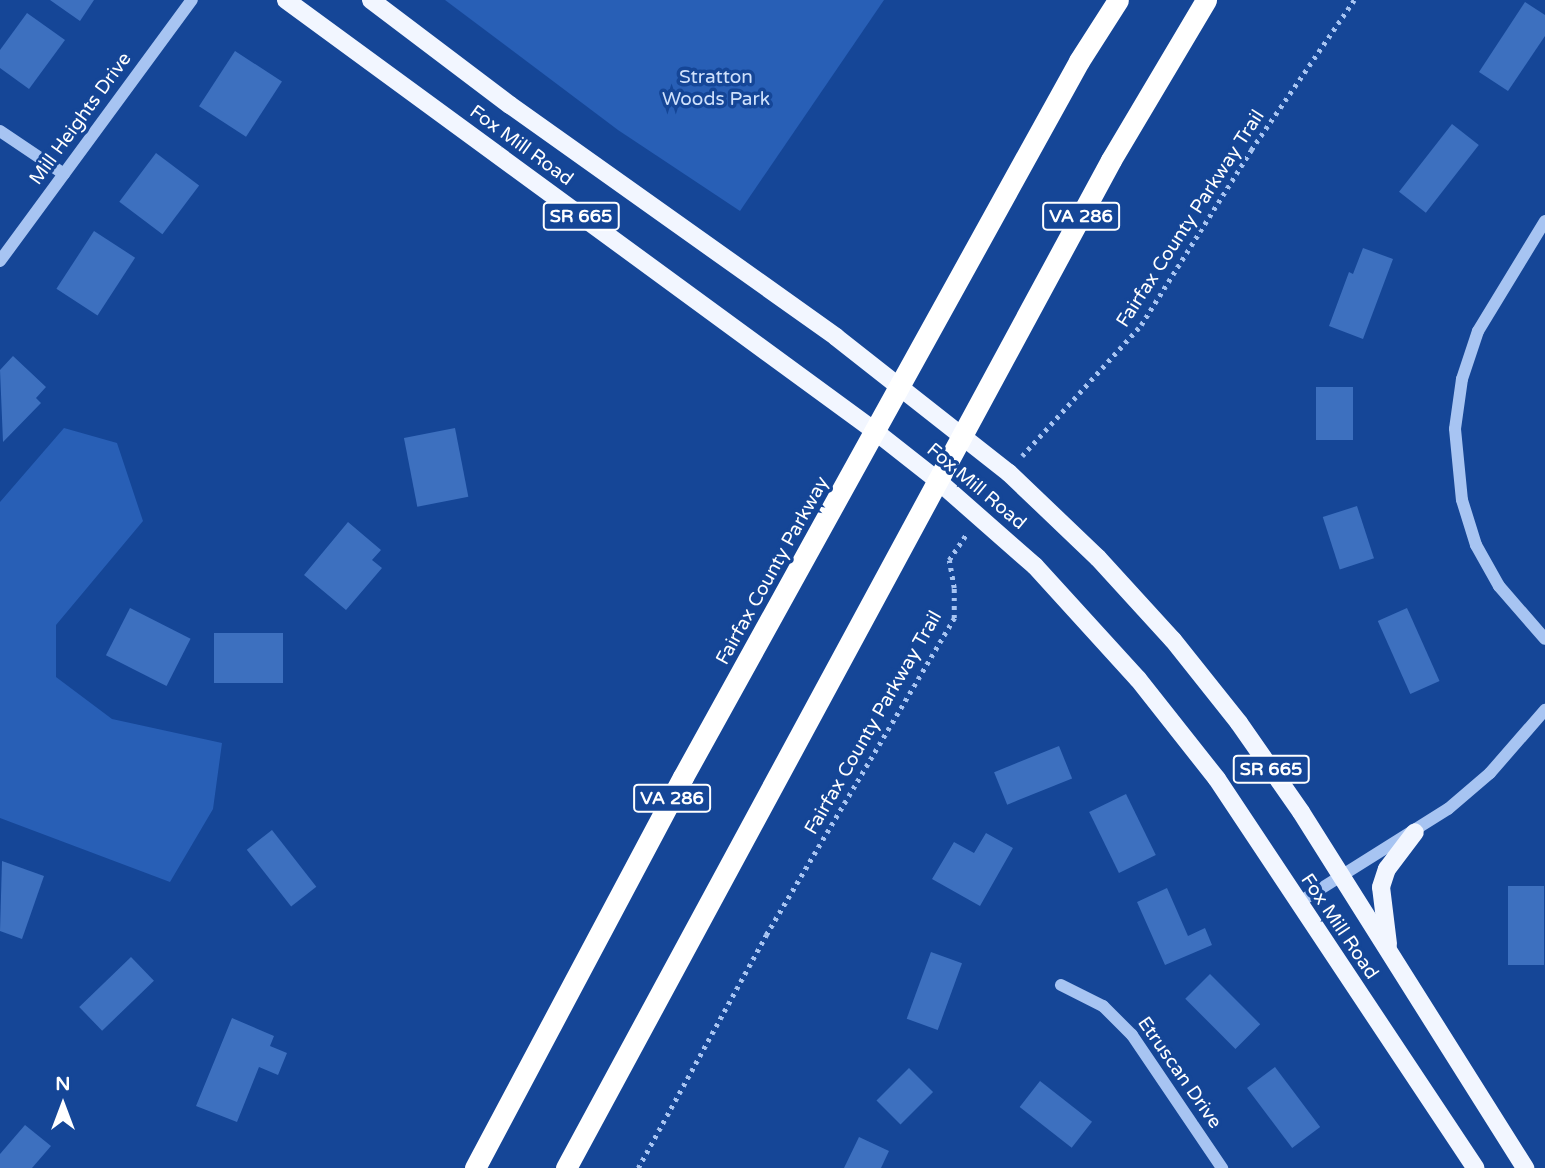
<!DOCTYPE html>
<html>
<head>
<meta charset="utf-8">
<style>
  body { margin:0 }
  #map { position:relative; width:1545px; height:1168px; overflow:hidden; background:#154697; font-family:"Varela Round",sans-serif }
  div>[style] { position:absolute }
  .green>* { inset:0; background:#285fb6 }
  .building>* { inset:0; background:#3d70bf; transform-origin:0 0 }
  .path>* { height:4.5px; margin-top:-2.25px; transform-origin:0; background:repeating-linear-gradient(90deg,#a7c4f2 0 3.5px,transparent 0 8.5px) }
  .minor>* { height:12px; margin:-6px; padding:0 6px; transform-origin:6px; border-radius:6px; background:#a7c4f2 }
  .major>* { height:18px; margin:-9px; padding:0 9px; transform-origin:9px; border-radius:9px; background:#f2f6ff }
  .highway>* { height:21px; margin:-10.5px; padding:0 10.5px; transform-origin:10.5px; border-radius:10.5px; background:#fff }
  span { translate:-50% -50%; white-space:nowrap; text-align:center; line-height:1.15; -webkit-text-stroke:7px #154697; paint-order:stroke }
  .shield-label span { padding:2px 5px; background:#154697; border:2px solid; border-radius:5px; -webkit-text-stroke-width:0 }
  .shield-label { font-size:18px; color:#fff; font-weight:700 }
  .park-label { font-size:19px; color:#cfe1fc }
  .street-label { font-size:19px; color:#fff }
  .north { position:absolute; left:28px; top:1070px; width:70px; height:70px; -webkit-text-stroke:5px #154697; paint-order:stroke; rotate:0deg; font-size:19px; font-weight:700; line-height:28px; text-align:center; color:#fff }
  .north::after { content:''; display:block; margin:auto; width:24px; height:32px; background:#fff; clip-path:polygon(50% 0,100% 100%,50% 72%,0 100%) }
</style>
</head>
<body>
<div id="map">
  <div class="green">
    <div style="clip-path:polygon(445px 0,884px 0,740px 211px,618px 130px)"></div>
    <div style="clip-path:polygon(64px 428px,117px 443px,143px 521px,56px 625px,56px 677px,112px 719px,222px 743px,213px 809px,170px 882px,0 818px,0 502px)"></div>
  </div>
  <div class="building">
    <div style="clip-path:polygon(50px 0,94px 0,80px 21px)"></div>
    <div style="clip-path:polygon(1525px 2px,1545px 15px,1545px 36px,1508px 91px,1479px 72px)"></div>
    <div style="clip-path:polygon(27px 13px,65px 40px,29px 89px,0 68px,0 50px)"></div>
    <div style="left:235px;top:51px;width:56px;height:66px;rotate:33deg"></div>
    <div style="left:1452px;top:124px;width:34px;height:86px;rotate:38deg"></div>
    <div style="left:156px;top:153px;width:54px;height:61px;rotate:37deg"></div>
    <div style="left:94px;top:231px;width:49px;height:69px;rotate:33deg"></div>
    <div style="clip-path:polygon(1363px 248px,1393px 259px,1363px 339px,1329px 326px,1349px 272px,1353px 274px)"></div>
    <div style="clip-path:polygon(13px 356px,46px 387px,36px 398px,41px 403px,3px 442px,0 370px)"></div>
    <div style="left:1316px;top:387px;width:37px;height:53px"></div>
    <div style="left:455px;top:428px;width:70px;height:52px;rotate:79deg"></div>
    <div style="left:1357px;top:506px;width:55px;height:36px;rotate:72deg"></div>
    <div style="clip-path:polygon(348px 522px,381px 550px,372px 560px,382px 568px,346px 610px,304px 575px)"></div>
    <div style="left:130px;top:608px;width:68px;height:53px;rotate:27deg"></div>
    <div style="left:1407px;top:608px;width:80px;height:32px;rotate:66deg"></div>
    <div style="left:214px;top:633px;width:69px;height:50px"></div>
    <div style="left:1059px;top:746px;width:35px;height:70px;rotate:68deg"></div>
    <div style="left:1126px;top:794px;width:68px;height:41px;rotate:64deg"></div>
    <div style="left:272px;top:830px;width:72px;height:32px;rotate:52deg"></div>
    <div style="clip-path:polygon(986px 833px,1013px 848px,980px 906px,932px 879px,954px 842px,974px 853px)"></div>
    <div style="clip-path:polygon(2px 861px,44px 876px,22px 939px,0 931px)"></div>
    <div style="left:1508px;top:886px;width:36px;height:79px"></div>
    <div style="clip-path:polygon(1167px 888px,1188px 936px,1205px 928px,1212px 945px,1165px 965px,1137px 902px)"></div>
    <div style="left:931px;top:952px;width:33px;height:71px;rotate:20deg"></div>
    <div style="left:131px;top:957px;width:33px;height:72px;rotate:46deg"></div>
    <div style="left:1210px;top:974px;width:71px;height:35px;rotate:45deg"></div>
    <div style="clip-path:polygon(232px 1018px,274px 1036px,270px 1046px,287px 1053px,278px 1075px,259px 1067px,237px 1122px,196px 1106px)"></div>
    <div style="left:1275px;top:1067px;width:75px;height:35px;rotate:53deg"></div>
    <div style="left:909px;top:1068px;width:34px;height:46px;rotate:45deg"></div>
    <div style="left:1040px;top:1081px;width:66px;height:33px;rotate:38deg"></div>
    <div style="clip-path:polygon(25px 1125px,51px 1146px,32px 1168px,0 1168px,0 1154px)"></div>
    <div style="clip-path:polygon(859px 1137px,889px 1151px,881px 1168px,844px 1168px)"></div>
  </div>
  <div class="path">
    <div style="left:1022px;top:456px;width:177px;rotate:-47.7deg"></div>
    <div style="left:1141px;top:325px;width:207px;rotate:-57.8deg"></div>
    <div style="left:1251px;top:150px;width:182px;rotate:-55.5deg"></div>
    <div style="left:638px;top:1168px;width:266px;rotate:-61.2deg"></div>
    <div style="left:766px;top:935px;width:369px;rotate:-59.3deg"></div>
    <div style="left:954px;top:618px;width:30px;rotate:-90deg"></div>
    <div style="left:954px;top:588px;width:28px;rotate:-100deg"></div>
    <div style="left:949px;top:560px;width:30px;rotate:-56deg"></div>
  </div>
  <div class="minor">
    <div style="left:0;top:131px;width:77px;rotate:33.9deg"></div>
    <div style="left:1545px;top:221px;width:129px;rotate:121.3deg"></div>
    <div style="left:1478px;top:331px;width:51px;rotate:108.4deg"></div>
    <div style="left:1462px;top:379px;width:50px;rotate:98deg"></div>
    <div style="left:1455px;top:429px;width:71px;rotate:84.4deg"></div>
    <div style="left:1462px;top:500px;width:47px;rotate:72.7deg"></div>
    <div style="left:1476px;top:545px;width:47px;rotate:60.7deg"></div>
    <div style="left:1499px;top:586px;width:70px;rotate:49deg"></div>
    <div style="left:0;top:261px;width:324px;rotate:-53.7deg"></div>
    <div style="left:1298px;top:903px;width:177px;rotate:-32.1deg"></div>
    <div style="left:1448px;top:809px;width:55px;rotate:-40.6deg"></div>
    <div style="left:1490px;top:773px;width:84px;rotate:-48.9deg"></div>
    <div style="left:1061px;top:985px;width:47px;rotate:26.6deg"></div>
    <div style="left:1103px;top:1006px;width:41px;rotate:45deg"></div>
    <div style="left:1132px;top:1035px;width:161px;rotate:55.9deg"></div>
  </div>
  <div class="major">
    <div style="left:286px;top:0;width:731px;rotate:36.21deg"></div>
    <div style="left:876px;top:432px;width:78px;rotate:38.2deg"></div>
    <div style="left:937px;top:480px;width:130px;rotate:41.3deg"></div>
    <div style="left:1035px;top:566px;width:153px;rotate:47.7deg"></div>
    <div style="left:1138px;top:679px;width:127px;rotate:51.7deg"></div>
    <div style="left:1217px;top:779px;width:467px;rotate:56.4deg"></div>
    <div style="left:371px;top:0;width:174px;rotate:37.1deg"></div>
    <div style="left:510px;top:105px;width:400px;rotate:35.4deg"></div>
    <div style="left:836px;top:337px;width:220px;rotate:38.2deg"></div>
    <div style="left:1009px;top:473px;width:123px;rotate:43.7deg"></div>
    <div style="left:1098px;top:558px;width:111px;rotate:47.6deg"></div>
    <div style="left:1173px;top:640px;width:106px;rotate:51.5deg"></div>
    <div style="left:1239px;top:723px;width:108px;rotate:55.1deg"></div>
    <div style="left:1301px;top:812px;width:421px;rotate:57.8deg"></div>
    <div style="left:1388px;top:944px;width:57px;rotate:-97deg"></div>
    <div style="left:1381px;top:887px;width:19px;rotate:-72deg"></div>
    <div style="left:1387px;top:869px;width:46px;rotate:-52.9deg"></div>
  </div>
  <div class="highway">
    <div style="left:475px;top:1168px;width:443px;rotate:-62deg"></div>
    <div style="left:683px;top:777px;width:818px;rotate:-61.05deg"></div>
    <div style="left:1079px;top:61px;width:72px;rotate:-57.4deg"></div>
    <div style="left:566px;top:1168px;width:1146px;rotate:-61.6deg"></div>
    <div style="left:1111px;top:160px;width:186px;rotate:-59.3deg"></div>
  </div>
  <div class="shield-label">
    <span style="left:581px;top:216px">SR 665</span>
    <span style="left:1081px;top:216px">VA 286</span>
    <span style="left:1271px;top:769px">SR 665</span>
    <span style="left:672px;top:798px">VA 286</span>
  </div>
  <div class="park-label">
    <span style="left:716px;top:89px">Stratton<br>Woods Park</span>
  </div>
  <div class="street-label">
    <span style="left:81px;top:119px;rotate:-54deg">Mill Heights Drive</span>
    <span style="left:521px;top:146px;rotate:36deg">Fox Mill Road</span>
    <span style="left:1191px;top:219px;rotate:-57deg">Fairfax County Parkway Trail</span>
    <span style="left:976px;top:487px;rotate:40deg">Fox Mill Road</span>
    <span style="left:773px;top:571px;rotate:-61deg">Fairfax County Parkway</span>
    <span style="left:874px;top:723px;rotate:-60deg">Fairfax County Parkway Trail</span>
    <span style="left:1339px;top:927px;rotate:56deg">Fox Mill Road</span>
    <span style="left:1179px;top:1073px;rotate:55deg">Etruscan Drive</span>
  </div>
  <div class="north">N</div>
</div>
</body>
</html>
